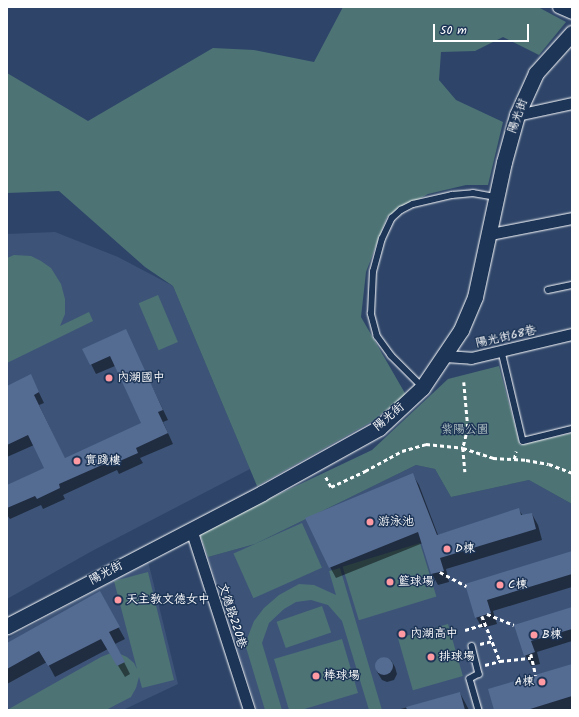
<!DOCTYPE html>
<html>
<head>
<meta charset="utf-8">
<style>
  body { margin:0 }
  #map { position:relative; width:579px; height:717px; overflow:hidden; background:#2e4569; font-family:Kalam,"LXGW WenKai TC",sans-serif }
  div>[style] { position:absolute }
  .built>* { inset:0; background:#3d5478 }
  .green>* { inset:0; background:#4d7375; transform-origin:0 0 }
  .shadow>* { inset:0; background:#0007 }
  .building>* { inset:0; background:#546b92 }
  .round { border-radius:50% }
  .path>* { height:2.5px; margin-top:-1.25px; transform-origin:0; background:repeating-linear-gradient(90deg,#fff 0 4px,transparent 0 7px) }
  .roads { filter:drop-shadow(0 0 1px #fff) drop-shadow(0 0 1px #fff) }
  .lane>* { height:5.5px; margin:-2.75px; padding:0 2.75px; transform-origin:2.75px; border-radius:2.75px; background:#1d3557 }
  .street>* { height:11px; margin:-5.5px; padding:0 5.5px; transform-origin:5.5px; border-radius:5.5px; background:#1d3557 }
  .secondary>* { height:15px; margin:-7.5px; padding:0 7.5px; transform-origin:7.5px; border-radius:7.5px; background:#1d3557 }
  .dots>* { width:11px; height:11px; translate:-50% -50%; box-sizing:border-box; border:2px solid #1d3557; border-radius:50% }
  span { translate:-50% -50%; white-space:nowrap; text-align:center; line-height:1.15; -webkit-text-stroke:3px #1d3557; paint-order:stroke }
  .street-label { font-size:12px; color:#fff }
  .poi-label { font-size:12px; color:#fff }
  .left { translate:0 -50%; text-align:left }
  .right { translate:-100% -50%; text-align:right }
  .park-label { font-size:12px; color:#afc0c1 }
  .frame { position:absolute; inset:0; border:8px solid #fff; pointer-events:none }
  .scale { position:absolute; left:433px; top:24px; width:96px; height:18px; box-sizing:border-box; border:2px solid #fff; border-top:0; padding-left:5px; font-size:12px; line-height:14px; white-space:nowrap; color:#fff; -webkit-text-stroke:3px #1d3557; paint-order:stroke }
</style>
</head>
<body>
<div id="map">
  <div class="built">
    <div style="clip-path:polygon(55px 232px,118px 257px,173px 286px,250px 469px,92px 551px,7px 599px,7px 234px)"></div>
    <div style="clip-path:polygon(416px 465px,435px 469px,451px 497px,529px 480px,572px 504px,572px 710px,257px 710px,208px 557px,255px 544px)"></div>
    <div style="clip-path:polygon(148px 561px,178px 684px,123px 710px,7px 710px,7px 639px)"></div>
  </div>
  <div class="green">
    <div style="clip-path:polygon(343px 7px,538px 7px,566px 22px,539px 55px,503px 37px,475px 51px,441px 52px,439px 80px,456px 100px,503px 122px,488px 185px,466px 185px,428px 194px,387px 217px,366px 272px,361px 317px,406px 395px,371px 422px,257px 486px,173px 286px,145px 267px,59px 191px,7px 193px,7px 73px,88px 121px,213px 48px,254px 50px,314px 62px)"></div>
    <div style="clip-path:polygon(14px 255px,31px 256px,41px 261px,51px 268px,61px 284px,65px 299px,65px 314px,60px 326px,89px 312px,93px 321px,7px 363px,7px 258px)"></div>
    <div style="left:158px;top:295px;width:51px;height:21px;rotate:67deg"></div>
    <div style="clip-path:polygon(499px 366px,520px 445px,572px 433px,572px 504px,529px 480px,451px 497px,435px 469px,416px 465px,255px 544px,208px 557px,199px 532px,372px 450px,448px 379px)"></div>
    <div style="left:302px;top:523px;width:49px;height:75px;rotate:66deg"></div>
    <div style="left:420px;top:543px;width:56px;height:81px;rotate:73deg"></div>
    <div style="clip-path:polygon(340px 568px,382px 710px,369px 710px,342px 621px,328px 605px,311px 600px,296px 602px,284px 609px,269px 623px,262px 643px,282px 710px,265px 710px,245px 644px,254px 621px,264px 608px,279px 595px,299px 584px,314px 585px,336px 595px,329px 571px)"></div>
    <div style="clip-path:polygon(148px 572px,174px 680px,142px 688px,139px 677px,136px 688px,131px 697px,106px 710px,7px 710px,101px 657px,111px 653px,120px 654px,127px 657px,134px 663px,137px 669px,114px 581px)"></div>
    <div style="left:322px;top:606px;width:28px;height:48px;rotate:71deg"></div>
    <div style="left:448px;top:624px;width:54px;height:52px;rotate:74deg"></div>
    <div style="clip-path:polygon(342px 639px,358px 693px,301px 710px,289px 710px,274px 659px)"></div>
  </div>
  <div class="shadow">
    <div style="clip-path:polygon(125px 330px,168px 420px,163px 422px,173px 444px,140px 458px,143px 463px,119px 474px,117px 470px,63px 495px,65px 499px,43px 509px,41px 505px,10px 519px,7px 515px,7px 486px,45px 468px,34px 445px,7px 457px,7px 387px,31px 376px,44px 403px,39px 405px,65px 459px,142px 424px,115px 366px,96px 374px,91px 364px)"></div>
    <div style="clip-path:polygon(413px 475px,419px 485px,438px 535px,519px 510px,523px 516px,532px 514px,538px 525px,542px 540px,446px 569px,449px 582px,438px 585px,432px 574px,423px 543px,336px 578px,330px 567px)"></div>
    <div style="clip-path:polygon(572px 552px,572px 587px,493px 611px,497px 624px,482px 628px,476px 617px,467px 585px)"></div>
    <div style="clip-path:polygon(99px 593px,125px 639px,115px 644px,130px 674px,125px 677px,108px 649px,55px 677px,47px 662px,7px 684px,7px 644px)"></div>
    <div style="clip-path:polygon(572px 608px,572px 641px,537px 652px,540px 664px,531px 666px,525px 655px,516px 625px)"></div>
    <div style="clip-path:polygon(384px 657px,391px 660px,395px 667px,397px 674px,394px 680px,387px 682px,382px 680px,377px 672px,376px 666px,378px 660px)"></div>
    <div style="clip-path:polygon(572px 665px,572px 709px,495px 710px)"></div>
    <div style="clip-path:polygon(460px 693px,469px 710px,397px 710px)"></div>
  </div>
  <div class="building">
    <div style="clip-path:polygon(126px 329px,163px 410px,158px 412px,168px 433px,136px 448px,138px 453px,113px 464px,111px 461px,59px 484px,60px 488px,37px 499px,35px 496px,7px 508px,7px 485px,44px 468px,28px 435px,7px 445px,7px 386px,31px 374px,39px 392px,34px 395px,65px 458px,141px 423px,110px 356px,90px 365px,82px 349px)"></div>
    <div style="clip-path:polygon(413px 473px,437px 535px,519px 508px,521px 515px,532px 513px,536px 529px,440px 558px,444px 571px,431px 574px,418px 532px,329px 568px,305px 518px)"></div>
    <div style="clip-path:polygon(572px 551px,572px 574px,487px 600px,491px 613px,475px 618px,465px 584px)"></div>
    <div style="clip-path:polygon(100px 591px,120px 627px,109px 632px,125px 662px,117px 666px,101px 639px,48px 666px,39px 651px,7px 669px,7px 643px)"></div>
    <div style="clip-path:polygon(572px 607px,572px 629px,531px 641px,535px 652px,524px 656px,514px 625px)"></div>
    <div class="round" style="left:375px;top:657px;width:18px;height:18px"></div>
    <div style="clip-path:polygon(572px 664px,572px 696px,527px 710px,494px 710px,488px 689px)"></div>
    <div style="clip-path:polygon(460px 692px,465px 710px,407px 710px,406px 707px)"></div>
  </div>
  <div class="path">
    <div style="left:464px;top:382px;width:46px;rotate:85deg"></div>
    <div style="left:468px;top:428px;width:21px;rotate:104deg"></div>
    <div style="left:463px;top:448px;width:24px;rotate:85deg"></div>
    <div style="left:514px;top:459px;width:8px;rotate:-76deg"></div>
    <div style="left:326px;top:477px;width:11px;rotate:63deg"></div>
    <div style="left:331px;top:487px;width:38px;rotate:-25deg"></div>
    <div style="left:365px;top:471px;width:42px;rotate:-28.4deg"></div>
    <div style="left:402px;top:451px;width:25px;rotate:-16deg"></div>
    <div style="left:426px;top:444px;width:37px;rotate:6deg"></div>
    <div style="left:463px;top:448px;width:32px;rotate:18deg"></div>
    <div style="left:493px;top:458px;width:33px;rotate:3deg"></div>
    <div style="left:526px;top:460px;width:23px;rotate:10deg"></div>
    <div style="left:549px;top:464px;width:25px;rotate:21deg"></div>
    <div style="left:440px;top:572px;width:30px;rotate:28deg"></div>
    <div style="left:487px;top:614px;width:29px;rotate:22deg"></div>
    <div style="left:482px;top:616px;width:48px;rotate:68.2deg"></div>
    <div style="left:500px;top:661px;width:31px;rotate:-6deg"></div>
    <div style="left:465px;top:630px;width:21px;rotate:-17deg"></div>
    <div style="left:480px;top:644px;width:12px;rotate:-14deg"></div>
    <div style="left:531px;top:654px;width:22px;rotate:77deg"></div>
    <div style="left:485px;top:665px;width:16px;rotate:-15deg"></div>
  </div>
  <div class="roads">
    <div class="lane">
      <div style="left:548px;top:290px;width:25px;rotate:-12deg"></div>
      <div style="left:502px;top:352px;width:91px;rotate:76.7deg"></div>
      <div style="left:523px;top:441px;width:50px;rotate:-13.8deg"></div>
      <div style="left:422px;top:387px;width:44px;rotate:-135deg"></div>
      <div style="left:391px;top:356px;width:24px;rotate:-126deg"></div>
      <div style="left:377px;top:337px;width:24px;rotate:-105deg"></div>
      <div style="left:371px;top:314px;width:42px;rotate:-87.3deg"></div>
      <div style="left:373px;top:272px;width:34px;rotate:-75deg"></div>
      <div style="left:382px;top:239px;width:23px;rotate:-65deg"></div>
      <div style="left:392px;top:218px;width:12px;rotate:-42deg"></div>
      <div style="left:401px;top:210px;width:13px;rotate:-27deg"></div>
      <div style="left:413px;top:204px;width:40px;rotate:-13deg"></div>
      <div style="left:452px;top:195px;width:21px;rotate:-5deg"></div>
      <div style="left:473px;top:193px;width:22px;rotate:10deg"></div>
      <div style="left:472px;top:646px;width:29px;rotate:76deg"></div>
      <div style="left:479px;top:674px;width:10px;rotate:151deg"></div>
      <div style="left:470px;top:679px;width:32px;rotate:74deg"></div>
    </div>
    <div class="street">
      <div style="left:558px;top:7px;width:15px;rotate:23deg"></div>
      <div style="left:517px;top:115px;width:56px;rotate:-12.3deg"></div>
      <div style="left:490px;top:234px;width:84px;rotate:-11deg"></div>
      <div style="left:445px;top:356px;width:26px;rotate:4deg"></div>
      <div style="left:471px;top:358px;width:104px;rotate:-13.4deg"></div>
      <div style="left:191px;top:529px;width:190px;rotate:72.2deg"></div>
    </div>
    <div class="secondary">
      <div style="left:7px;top:626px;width:288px;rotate:-27.5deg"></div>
      <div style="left:262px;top:493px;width:134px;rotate:-29.1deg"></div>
      <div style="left:379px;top:428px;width:59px;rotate:-42.9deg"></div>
      <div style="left:422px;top:388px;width:70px;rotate:-56.1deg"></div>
      <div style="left:461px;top:330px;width:36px;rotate:-67deg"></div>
      <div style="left:475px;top:297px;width:138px;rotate:-77.9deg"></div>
      <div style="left:504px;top:162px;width:49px;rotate:-74.5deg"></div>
      <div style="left:517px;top:115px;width:46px;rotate:-65.7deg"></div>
      <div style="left:536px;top:73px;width:54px;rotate:-48deg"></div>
    </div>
  </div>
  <div class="dots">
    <div style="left:109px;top:378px;background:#ff9aa2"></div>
    <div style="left:77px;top:461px;background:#ff9aa2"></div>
    <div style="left:370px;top:522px;background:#ff9aa2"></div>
    <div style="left:447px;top:549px;background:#ff9aa2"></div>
    <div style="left:390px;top:582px;background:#ff9aa2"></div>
    <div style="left:500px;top:585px;background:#ff9aa2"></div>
    <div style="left:118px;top:600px;background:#ff9aa2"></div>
    <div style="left:402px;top:634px;background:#ff9aa2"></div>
    <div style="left:534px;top:635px;background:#ff9aa2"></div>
    <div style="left:431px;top:657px;background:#ff9aa2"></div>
    <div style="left:316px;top:676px;background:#ff9aa2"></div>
    <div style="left:542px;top:682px;background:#ff9aa2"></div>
  </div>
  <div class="street-label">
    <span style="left:518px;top:116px;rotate:-70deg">陽光街</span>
    <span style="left:506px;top:337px;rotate:-13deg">陽光街68巷</span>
    <span style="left:389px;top:417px;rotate:-40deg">陽光街</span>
    <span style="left:106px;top:573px;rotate:-28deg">陽光街</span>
    <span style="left:232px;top:616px;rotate:72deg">文德路220巷</span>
  </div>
  <div class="poi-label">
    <span class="left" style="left:117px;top:378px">內湖國中</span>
    <span class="left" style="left:85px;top:461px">實踐樓</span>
    <span class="left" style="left:378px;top:522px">游泳池</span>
    <span class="left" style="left:455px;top:549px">D棟</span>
    <span class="left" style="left:398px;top:582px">籃球場</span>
    <span class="left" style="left:508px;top:585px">C棟</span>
    <span class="left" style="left:126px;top:600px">天主教文德女中</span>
    <span class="left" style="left:410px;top:634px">內湖高中</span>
    <span class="left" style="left:542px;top:635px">B棟</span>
    <span class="left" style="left:439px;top:657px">排球場</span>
    <span class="left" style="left:324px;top:676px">棒球場</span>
    <span class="right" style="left:534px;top:682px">A棟</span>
  </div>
  <div class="park-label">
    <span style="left:465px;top:430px">紫陽公園</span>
  </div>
  <div class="frame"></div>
  <div class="scale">50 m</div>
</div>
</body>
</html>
